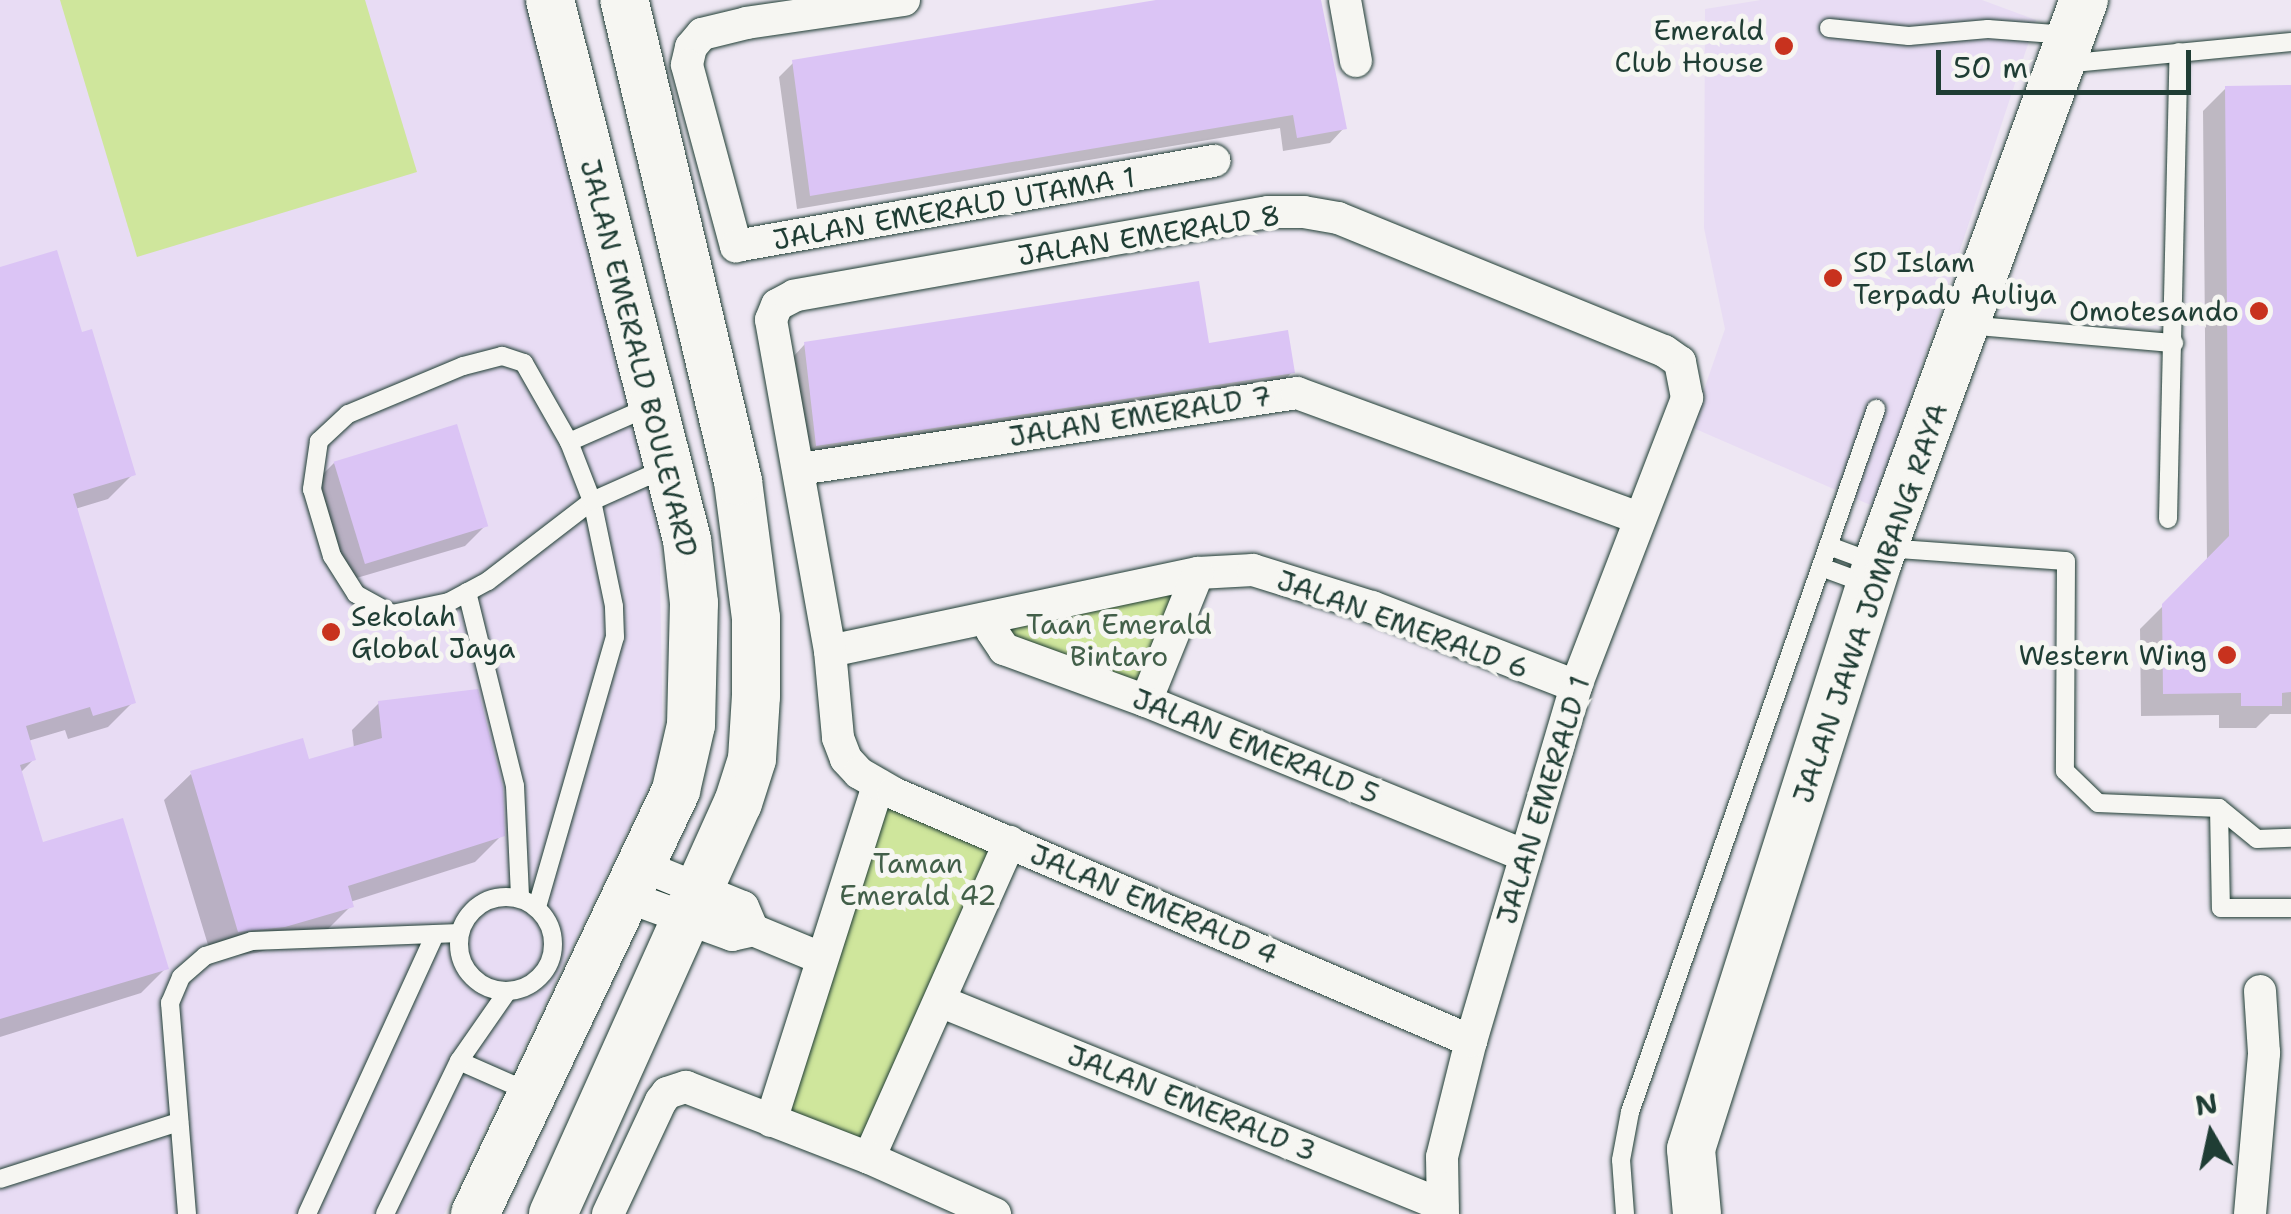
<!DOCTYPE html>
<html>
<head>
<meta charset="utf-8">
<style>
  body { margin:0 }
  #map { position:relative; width:2291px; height:1214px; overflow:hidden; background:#eee7f3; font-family:"Shantell Sans",sans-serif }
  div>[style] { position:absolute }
  .built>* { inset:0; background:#e8dcf4 }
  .green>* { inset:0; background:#cfe69c }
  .shadow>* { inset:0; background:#0003 }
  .building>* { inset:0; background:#dbc4f5; transform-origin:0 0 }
  .roads { filter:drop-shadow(0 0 2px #1f3d34) drop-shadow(0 0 2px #1f3d34) }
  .lane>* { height:18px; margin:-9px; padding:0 9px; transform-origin:9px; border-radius:9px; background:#f6f6f2 }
  .lane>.ring { margin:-9px; padding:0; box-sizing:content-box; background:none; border:18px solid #f6f6f2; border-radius:50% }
  .street>* { height:32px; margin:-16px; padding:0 16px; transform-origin:16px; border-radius:16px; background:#f6f6f2 }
  .secondary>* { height:48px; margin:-24px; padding:0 24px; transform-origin:24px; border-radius:24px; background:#f6f6f2 }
  .dots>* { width:28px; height:28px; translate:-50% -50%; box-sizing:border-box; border:5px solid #f6f6f2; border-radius:50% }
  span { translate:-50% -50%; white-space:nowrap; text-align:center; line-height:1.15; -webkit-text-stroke:10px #f6f6f2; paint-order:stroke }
  .poi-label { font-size:28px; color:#1f3d34 }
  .right { translate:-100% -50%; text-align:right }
  .left { translate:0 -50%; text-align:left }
  .street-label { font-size:28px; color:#1f3d34 }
  .park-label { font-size:28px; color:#425f49 }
  .north { position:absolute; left:2161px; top:1084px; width:100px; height:100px; -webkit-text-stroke:8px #f6f6f2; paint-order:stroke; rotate:351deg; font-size:28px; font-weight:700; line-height:40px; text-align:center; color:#1f3d34 }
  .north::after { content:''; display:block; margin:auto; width:35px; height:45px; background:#1f3d34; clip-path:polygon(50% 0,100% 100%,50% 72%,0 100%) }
  .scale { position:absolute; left:1936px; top:50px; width:255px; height:45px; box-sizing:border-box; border:5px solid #1f3d34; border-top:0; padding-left:12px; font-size:30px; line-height:35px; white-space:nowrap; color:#1f3d34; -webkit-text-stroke:8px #f6f6f2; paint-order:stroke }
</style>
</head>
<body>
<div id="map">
  <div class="built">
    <div style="clip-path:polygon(0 0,526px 0,659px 507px,663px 757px,444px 1214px,0 1214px)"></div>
    <div style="clip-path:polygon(1761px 0,1982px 0,2036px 20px,1875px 507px,1691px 427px,1725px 329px,1704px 228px,1705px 9px)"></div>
  </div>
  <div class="green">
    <div style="clip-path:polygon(60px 0,365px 0,417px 172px,137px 257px)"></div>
    <div style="clip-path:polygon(1198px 573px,1146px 701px,1004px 649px,994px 619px)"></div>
    <div style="clip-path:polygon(878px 785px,1010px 842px,869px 1158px,771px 1121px)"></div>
  </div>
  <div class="shadow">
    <div style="clip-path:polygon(1172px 0,1320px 0,1344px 128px,1330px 143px,1283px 151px,1280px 128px,797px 209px,779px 77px,794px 62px)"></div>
    <div style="clip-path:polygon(2291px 87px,2291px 714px,2270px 714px,2256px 728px,2219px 728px,2219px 715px,2141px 716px,2140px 629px,2207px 562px,2203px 111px,2226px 88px)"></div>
    <div style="clip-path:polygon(0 270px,80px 335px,133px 474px,108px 499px,75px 509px,133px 702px,108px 727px,68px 739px,65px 730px,28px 741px,33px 760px,20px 773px,41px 845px,166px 968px,141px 993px,0 1037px)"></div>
    <div style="clip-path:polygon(805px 344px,1207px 346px,1292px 372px,1279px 386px,803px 459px,792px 358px)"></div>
    <div style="clip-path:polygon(334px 463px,485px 526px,465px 546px,343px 582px,313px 484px)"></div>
    <div style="clip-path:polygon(379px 703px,502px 835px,475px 862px,350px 902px,351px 906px,324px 933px,256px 953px,212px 958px,164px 800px,191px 774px,308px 762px,354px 748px,352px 730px)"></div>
  </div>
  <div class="building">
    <div style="clip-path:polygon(1156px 0,1321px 0,1347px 129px,1297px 138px,1293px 115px,810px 196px,792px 60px)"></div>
    <div style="clip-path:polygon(2291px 85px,2291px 692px,2282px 693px,2282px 706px,2241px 706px,2241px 693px,2163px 694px,2162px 604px,2229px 536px,2225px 86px)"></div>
    <div style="clip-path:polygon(57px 250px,82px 332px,92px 329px,136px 475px,73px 494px,136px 703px,93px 716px,90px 707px,26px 726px,36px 760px,20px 765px,43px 842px,123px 818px,169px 969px,0 1019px,0 267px)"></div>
    <div style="clip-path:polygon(1199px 281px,1209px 343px,1288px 330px,1295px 373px,816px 446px,804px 342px)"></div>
    <div style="left:457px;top:424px;width:107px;height:129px;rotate:73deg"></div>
    <div style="clip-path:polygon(478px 689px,503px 788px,505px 836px,348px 886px,354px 907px,285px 927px,238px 932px,190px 771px,303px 738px,309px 759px,382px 738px,378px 701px)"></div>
  </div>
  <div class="roads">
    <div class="lane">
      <div style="left:1829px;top:28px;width:80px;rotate:5.7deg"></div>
      <div style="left:1909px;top:36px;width:79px;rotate:-5.1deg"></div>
      <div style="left:1988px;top:29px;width:80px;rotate:4.3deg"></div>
      <div style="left:2063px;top:64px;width:229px;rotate:-5.5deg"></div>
      <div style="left:1967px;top:325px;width:208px;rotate:5deg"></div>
      <div style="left:569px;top:442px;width:90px;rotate:-23.7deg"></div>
      <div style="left:2168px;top:519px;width:467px;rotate:-88.7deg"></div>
      <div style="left:1829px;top:546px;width:49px;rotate:20.3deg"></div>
      <div style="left:1885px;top:548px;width:181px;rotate:4.1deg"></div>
      <div style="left:2066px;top:561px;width:210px;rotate:90.3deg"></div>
      <div style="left:2065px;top:771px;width:46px;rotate:44.1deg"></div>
      <div style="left:2098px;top:803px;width:121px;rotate:2.4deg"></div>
      <div style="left:2219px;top:808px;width:49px;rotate:39.2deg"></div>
      <div style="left:2257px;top:839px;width:34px;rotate:-2deg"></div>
      <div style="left:1821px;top:567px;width:52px;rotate:20.2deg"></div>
      <div style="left:467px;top:592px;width:200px;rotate:76.1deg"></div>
      <div style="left:515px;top:786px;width:112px;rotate:87.4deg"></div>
      <div style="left:2219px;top:808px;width:100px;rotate:88.9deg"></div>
      <div style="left:2221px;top:908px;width:70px"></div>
      <div class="ring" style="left:459px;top:897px;width:76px;height:76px"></div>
      <div style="left:537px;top:907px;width:281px;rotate:-73.9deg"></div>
      <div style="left:615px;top:637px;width:31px;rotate:-92deg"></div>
      <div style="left:614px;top:606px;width:107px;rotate:-101.8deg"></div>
      <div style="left:592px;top:501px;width:63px;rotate:-111.3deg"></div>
      <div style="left:569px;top:442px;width:91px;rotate:-119.7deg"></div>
      <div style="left:524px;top:363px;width:23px;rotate:-162deg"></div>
      <div style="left:502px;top:356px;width:40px;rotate:165.6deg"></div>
      <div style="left:463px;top:366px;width:125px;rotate:157.3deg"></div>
      <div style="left:348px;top:414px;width:40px;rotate:137deg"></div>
      <div style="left:319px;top:441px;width:49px;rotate:98.3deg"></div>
      <div style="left:312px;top:489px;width:70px;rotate:73.4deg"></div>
      <div style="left:332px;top:556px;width:45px;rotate:57.7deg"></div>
      <div style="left:356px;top:594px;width:41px;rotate:29.1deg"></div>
      <div style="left:392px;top:614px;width:58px;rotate:-11.9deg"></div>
      <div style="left:449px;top:602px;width:44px;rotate:-28.3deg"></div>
      <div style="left:488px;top:581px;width:131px;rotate:-37.6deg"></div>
      <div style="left:592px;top:501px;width:81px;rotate:-24deg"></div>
      <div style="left:459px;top:1061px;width:80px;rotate:23.7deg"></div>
      <div style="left:0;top:1179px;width:188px;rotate:-17.7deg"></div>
      <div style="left:187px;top:1214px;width:212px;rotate:-94.6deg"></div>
      <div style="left:170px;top:1003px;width:28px;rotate:-67deg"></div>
      <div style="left:181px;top:977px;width:32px;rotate:-41deg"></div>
      <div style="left:205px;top:956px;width:49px;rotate:-17.7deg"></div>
      <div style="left:252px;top:941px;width:208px;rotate:-2.2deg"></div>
      <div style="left:307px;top:1214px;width:308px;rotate:-65.4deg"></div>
      <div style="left:385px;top:1214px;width:170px;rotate:-64.2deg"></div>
      <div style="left:459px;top:1061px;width:84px;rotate:-55.2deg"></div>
      <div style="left:1625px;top:1214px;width:54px;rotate:-94.2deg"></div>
      <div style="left:1621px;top:1160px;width:49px;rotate:-79.4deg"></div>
      <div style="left:1630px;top:1112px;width:745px;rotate:-70.71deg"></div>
    </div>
    <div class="street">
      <div style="left:904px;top:0;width:159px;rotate:171.7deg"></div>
      <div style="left:747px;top:23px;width:46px;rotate:166.3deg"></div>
      <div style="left:702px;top:34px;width:17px;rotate:130deg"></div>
      <div style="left:691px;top:47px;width:18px;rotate:103deg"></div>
      <div style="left:687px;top:65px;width:188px;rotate:74.9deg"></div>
      <div style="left:736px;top:246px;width:486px;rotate:-10.1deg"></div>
      <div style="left:1345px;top:0;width:62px;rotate:79.8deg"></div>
      <div style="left:800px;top:469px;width:503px;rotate:-8.69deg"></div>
      <div style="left:1297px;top:393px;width:364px;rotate:20.1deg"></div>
      <div style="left:994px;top:619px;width:12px;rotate:99deg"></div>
      <div style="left:992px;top:631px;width:22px;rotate:56deg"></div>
      <div style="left:1004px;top:649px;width:151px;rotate:20.1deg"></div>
      <div style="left:1146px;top:701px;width:410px;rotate:22.2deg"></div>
      <div style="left:830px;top:651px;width:376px;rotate:-12deg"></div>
      <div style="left:1198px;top:573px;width:55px;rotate:-3.1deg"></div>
      <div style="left:1253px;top:570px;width:125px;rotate:17.3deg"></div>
      <div style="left:1372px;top:607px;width:219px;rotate:21.2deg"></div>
      <div style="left:1146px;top:701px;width:138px;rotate:-67.9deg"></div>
      <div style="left:640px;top:865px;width:111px;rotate:22.2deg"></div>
      <div style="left:743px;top:907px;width:25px;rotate:67deg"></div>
      <div style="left:625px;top:896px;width:114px;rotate:20deg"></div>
      <div style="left:732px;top:935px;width:22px;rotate:-13deg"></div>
      <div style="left:753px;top:930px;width:74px;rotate:22.4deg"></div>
      <div style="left:942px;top:1002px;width:540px;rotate:22.1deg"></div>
      <div style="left:771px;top:1121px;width:353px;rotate:-72.3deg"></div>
      <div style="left:869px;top:1158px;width:346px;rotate:-66deg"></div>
      <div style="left:608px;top:1214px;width:125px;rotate:-64.9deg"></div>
      <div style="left:661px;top:1101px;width:10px;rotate:-53deg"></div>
      <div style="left:667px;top:1093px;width:20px;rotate:-18deg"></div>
      <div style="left:686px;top:1087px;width:196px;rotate:21.2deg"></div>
      <div style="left:869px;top:1158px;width:138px;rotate:24deg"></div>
      <div style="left:1443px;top:1214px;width:57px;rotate:-91deg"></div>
      <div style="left:1442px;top:1157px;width:120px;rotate:-76deg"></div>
      <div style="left:1471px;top:1041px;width:370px;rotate:-73.5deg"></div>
      <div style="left:1576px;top:686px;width:309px;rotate:-68.9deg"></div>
      <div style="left:1687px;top:398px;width:37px;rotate:-101deg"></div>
      <div style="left:1680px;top:362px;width:19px;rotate:-145deg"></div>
      <div style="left:1664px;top:351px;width:352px;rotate:-157.8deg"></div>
      <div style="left:1338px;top:218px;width:35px;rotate:-170deg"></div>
      <div style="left:1304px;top:212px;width:36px;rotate:180deg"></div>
      <div style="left:1268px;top:212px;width:481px;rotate:170deg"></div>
      <div style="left:794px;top:296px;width:19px;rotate:152deg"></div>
      <div style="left:777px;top:305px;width:16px;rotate:112deg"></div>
      <div style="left:771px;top:320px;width:336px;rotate:79.9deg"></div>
      <div style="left:830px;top:651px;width:87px;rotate:84.7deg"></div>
      <div style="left:838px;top:738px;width:22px;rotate:69deg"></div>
      <div style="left:846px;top:759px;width:19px;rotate:47deg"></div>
      <div style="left:859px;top:773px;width:39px;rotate:30deg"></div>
      <div style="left:893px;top:793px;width:629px;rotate:23.22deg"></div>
      <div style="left:2250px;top:1214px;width:162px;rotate:-85deg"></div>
      <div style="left:2264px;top:1053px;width:62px;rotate:-93.7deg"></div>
    </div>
    <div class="secondary">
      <div style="left:475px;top:1214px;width:469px;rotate:-64.6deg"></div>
      <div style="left:676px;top:790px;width:67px;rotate:-77deg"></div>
      <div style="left:691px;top:725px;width:122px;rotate:-88.6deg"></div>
      <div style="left:694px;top:603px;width:63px;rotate:-96.3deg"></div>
      <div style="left:687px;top:540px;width:557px;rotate:-104.24deg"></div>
      <div style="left:553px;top:1214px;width:451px;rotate:-65.8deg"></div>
      <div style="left:738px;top:803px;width:46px;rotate:-72.3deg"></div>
      <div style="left:752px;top:759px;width:63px;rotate:-86.4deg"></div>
      <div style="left:756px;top:696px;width:78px;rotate:-90deg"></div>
      <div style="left:756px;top:618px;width:138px;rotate:-97.5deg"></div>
      <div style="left:738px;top:481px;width:494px;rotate:-103.3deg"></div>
      <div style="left:1697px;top:1214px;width:65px;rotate:-95.3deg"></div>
      <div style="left:1691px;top:1149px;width:614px;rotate:-72.36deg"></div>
      <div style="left:1877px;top:564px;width:601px;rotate:-69.85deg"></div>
    </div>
  </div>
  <div class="dots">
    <div style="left:1784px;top:46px;background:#c8321e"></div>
    <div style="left:1833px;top:278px;background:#c8321e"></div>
    <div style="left:2259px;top:311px;background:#c8321e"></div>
    <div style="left:331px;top:632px;background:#c8321e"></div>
    <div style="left:2227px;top:655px;background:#c8321e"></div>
  </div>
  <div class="poi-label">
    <span class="right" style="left:1764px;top:46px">Emerald<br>Club House</span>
    <span class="left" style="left:1853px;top:278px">SD Islam<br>Terpadu Auliya</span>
    <span class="right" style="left:2239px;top:311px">Omotesando</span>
    <span class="left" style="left:351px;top:632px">Sekolah<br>Global Jaya</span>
    <span class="right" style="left:2207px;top:655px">Western Wing</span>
  </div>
  <div class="street-label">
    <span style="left:954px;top:208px;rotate:-10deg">JALAN EMERALD UTAMA 1</span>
    <span style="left:1149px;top:235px;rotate:-9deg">JALAN EMERALD 8</span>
    <span style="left:639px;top:358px;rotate:76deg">JALAN EMERALD BOULEVARD</span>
    <span style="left:1140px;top:416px;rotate:-9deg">JALAN EMERALD 7</span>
    <span style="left:1870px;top:603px;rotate:-71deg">JALAN JAWA JOMBANG RAYA</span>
    <span style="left:1403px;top:624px;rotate:20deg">JALAN EMERALD 6</span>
    <span style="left:1256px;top:746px;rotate:22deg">JALAN EMERALD 5</span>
    <span style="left:1543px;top:800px;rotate:-73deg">JALAN EMERALD 1</span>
    <span style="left:1154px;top:904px;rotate:23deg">JALAN EMERALD 4</span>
    <span style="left:1192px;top:1103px;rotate:22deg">JALAN EMERALD 3</span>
  </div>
  <div class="park-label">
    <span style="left:1119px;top:640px">Taan Emerald<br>Bintaro</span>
    <span style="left:918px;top:879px">Taman<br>Emerald 42</span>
  </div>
  <div class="north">N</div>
  <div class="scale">50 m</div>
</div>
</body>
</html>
